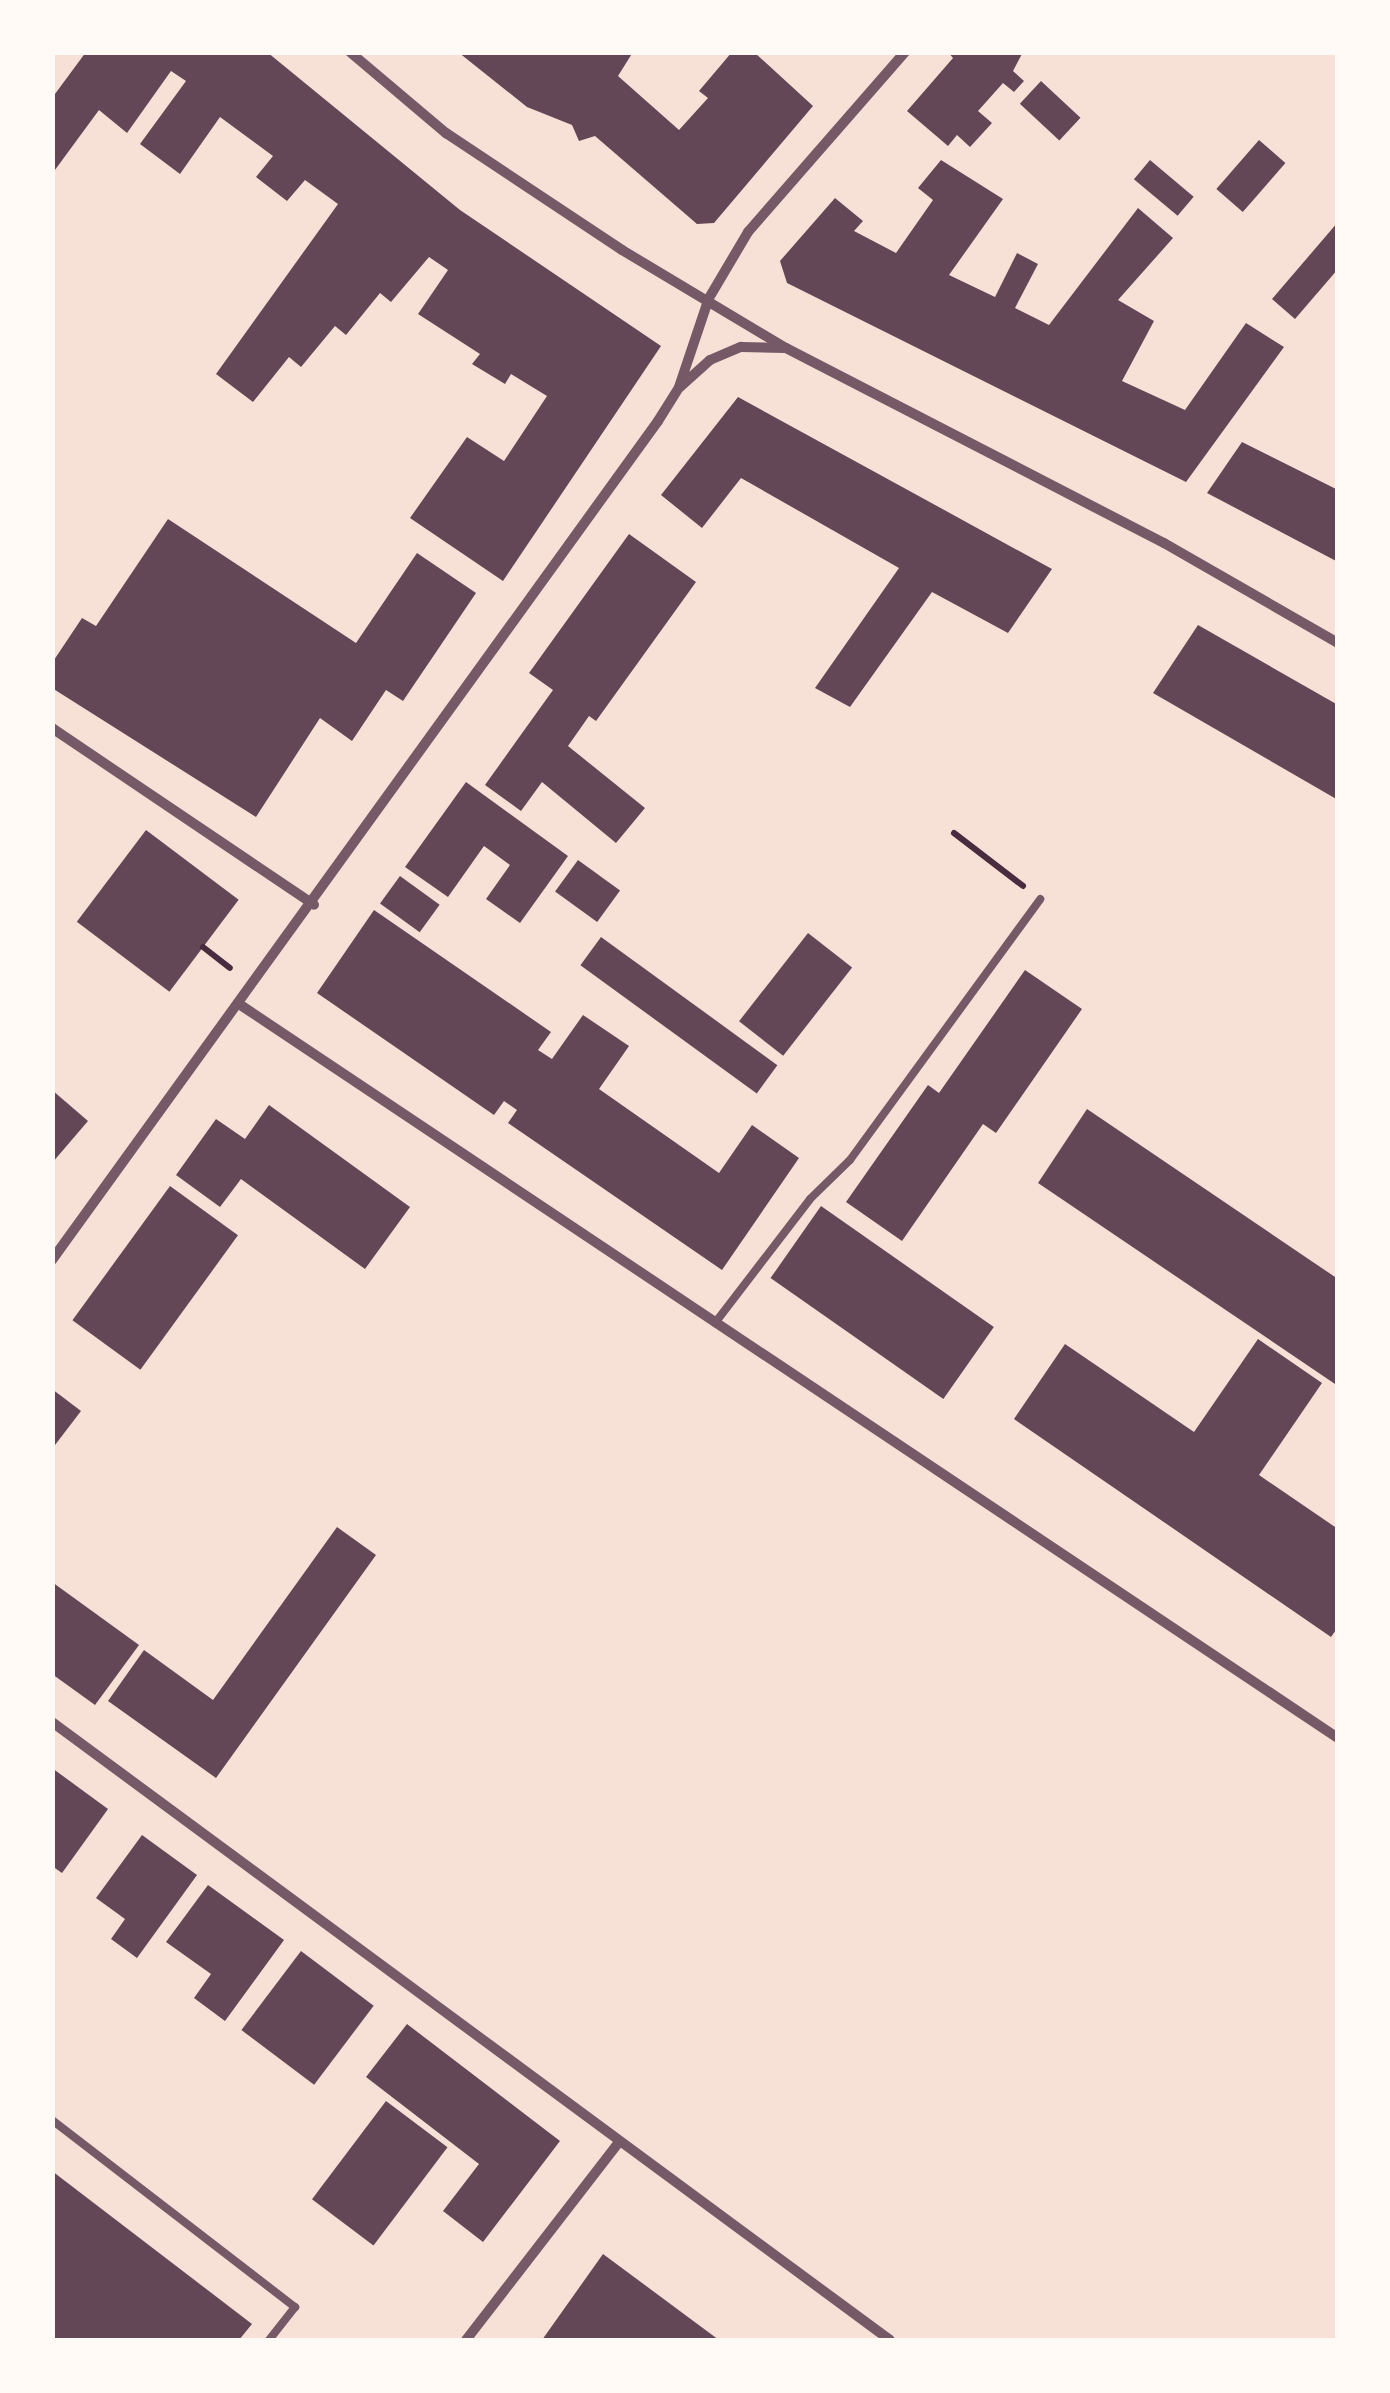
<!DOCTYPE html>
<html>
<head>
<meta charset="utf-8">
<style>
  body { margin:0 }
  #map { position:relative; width:1390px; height:2393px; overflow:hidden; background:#f7e1d7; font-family:"PT Sans Narrow",sans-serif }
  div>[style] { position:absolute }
  .building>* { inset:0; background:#644757; transform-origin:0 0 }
  .path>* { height:6px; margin:-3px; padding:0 3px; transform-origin:3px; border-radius:3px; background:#4a2c40 }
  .service>* { height:8px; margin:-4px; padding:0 4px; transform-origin:4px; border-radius:4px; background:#755966 }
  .minor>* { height:10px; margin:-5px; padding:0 5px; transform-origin:5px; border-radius:5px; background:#755966 }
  span { translate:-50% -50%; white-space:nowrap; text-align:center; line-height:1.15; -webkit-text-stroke:8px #fffaf5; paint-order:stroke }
  .frame { position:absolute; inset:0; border:55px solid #fffaf5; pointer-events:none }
</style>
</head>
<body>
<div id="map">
  <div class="building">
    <div style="clip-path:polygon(86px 52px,267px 52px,460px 210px,661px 346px,503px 581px,410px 518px,467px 437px,504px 461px,547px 396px,511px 374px,505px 384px,472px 364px,480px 354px,418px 314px,448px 270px,429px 257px,391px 302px,380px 293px,346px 335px,335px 326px,301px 367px,289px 357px,253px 402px,216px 374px,338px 204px,305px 180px,287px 201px,256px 177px,273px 156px,220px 117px,180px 174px,140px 144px,186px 81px,171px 71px,127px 133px,99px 110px,52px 174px,52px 98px)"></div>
    <div style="clip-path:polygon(458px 52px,633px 52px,618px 76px,679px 130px,708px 98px,699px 91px,732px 52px,754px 52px,813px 106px,714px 223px,697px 224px,595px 136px,579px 141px,572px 125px,527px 107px)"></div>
    <div style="clip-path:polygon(948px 52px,1023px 52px,1013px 71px,1024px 81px,1014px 92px,1003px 83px,978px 111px,992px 123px,970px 147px,957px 135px,948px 146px,907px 111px,953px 58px)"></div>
    <div style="left:1041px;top:81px;width:54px;height:31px;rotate:43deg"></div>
    <div style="left:1259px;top:140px;width:35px;height:65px;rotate:41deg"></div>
    <div style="clip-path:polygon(941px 160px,1003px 199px,949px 275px,995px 297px,1017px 253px,1038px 264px,1015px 308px,1049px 325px,1138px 208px,1173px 238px,1118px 300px,1154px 321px,1122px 381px,1185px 410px,1246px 323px,1284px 347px,1186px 482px,787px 283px,780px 261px,835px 198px,863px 221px,854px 231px,896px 253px,933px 200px,918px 188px)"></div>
    <div style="left:1150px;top:160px;width:57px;height:25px;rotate:40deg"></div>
    <div style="clip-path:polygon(1338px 222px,1338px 269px,1295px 319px,1272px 299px)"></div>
    <div style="clip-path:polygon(738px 397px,1052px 569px,1008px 633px,932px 592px,850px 707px,815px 688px,899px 568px,741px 478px,702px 528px,661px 495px)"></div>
    <div style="clip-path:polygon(1242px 442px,1338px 490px,1338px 562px,1207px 493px)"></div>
    <div style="clip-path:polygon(168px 519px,356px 643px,417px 553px,476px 593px,403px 701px,386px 690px,352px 741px,320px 718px,256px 817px,52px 688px,52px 663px,82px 618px,96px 626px)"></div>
    <div style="clip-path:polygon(629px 534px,696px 582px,596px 721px,589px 716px,568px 746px,645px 808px,616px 843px,542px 782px,521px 811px,485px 785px,553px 690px,529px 673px)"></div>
    <div style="clip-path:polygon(1198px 625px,1338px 705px,1338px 800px,1153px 693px)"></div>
    <div style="clip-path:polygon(466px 782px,568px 856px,520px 923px,486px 899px,510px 865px,484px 846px,448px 897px,405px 867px)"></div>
    <div style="left:146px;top:830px;width:116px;height:115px;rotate:37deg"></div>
    <div style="left:578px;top:860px;width:52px;height:39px;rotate:36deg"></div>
    <div style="left:400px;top:876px;width:49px;height:34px;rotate:36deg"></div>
    <div style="clip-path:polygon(374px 910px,551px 1032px,538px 1050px,552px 1059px,583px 1015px,629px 1046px,599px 1089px,719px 1173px,752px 1125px,799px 1158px,722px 1270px,508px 1123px,517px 1110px,504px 1101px,494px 1115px,317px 993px)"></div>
    <div style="left:808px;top:933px;width:56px;height:112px;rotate:38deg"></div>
    <div style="left:601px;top:937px;width:218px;height:35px;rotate:36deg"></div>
    <div style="clip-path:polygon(1025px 970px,1082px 1009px,996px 1133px,983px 1124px,902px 1241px,846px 1202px,928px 1085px,939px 1093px)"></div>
    <div style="clip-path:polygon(52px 1090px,88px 1121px,52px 1163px)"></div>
    <div style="clip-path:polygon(269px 1105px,410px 1207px,365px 1269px,241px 1179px,220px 1207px,176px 1175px,216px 1119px,245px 1139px)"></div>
    <div style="clip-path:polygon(1087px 1109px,1338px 1279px,1338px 1386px,1038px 1183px)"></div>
    <div style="left:170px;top:1186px;width:84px;height:166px;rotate:36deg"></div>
    <div style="left:821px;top:1206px;width:211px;height:88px;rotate:35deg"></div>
    <div style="clip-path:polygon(1258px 1339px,1322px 1383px,1259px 1475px,1338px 1529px,1338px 1627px,1331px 1637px,1014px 1419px,1065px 1344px,1194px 1432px)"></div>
    <div style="clip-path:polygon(52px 1389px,81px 1411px,52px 1449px)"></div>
    <div style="clip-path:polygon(337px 1527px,376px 1555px,216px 1778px,108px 1701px,144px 1650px,213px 1700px)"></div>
    <div style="clip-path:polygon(52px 1582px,139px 1645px,95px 1705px,52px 1674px)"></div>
    <div style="clip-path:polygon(52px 1768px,108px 1809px,62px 1873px,52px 1866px)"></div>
    <div style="clip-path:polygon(142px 1835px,197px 1875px,137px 1958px,111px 1939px,125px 1919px,96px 1898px)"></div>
    <div style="clip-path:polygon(208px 1885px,284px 1940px,225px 2021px,194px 1998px,211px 1974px,166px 1942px)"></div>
    <div style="left:301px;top:1951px;width:91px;height:99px;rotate:37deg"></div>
    <div style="clip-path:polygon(407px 2024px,560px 2141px,483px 2242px,443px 2211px,479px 2164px,366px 2077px)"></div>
    <div style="left:386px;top:2101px;width:77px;height:123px;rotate:37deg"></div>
    <div style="clip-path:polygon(52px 2171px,252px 2324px,239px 2340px,52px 2340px)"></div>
    <div style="clip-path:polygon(603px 2254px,719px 2340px,542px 2340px)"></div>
  </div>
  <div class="path">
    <div style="left:954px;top:833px;width:87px;rotate:37.5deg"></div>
    <div style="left:203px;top:947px;width:34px;rotate:38deg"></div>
  </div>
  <div class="service">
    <div style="left:715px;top:1323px;width:156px;rotate:-52.5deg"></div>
    <div style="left:810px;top:1199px;width:56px;rotate:-44.3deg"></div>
    <div style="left:850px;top:1160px;width:323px;rotate:-53.9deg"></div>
    <div style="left:52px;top:2120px;width:307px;rotate:37.6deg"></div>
    <div style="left:295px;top:2307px;width:42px;rotate:128.2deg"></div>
  </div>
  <div class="minor">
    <div style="left:350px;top:52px;width:126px;rotate:40.2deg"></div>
    <div style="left:446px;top:133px;width:211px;rotate:33.6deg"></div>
    <div style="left:622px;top:250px;width:191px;rotate:30.9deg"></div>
    <div style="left:786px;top:348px;width:425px;rotate:27.3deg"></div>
    <div style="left:1164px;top:543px;width:201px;rotate:29.9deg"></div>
    <div style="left:680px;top:387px;width:40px;rotate:-42deg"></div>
    <div style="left:710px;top:360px;width:34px;rotate:-23deg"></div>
    <div style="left:741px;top:347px;width:44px;rotate:1.3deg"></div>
    <div style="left:52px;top:728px;width:316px;rotate:34deg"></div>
    <div style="left:242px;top:1006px;width:1318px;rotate:33.74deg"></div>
    <div style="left:52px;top:1260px;width:1035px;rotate:-54.16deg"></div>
    <div style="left:658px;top:421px;width:40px;rotate:-58deg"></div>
    <div style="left:679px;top:387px;width:94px;rotate:-71.4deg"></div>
    <div style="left:709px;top:298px;width:77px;rotate:-59.4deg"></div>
    <div style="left:748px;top:232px;width:239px;rotate:-48.9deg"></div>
    <div style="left:52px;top:1722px;width:1041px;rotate:36.41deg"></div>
    <div style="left:466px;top:2340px;width:249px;rotate:-52.3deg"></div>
  </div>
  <div class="frame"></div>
</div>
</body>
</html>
